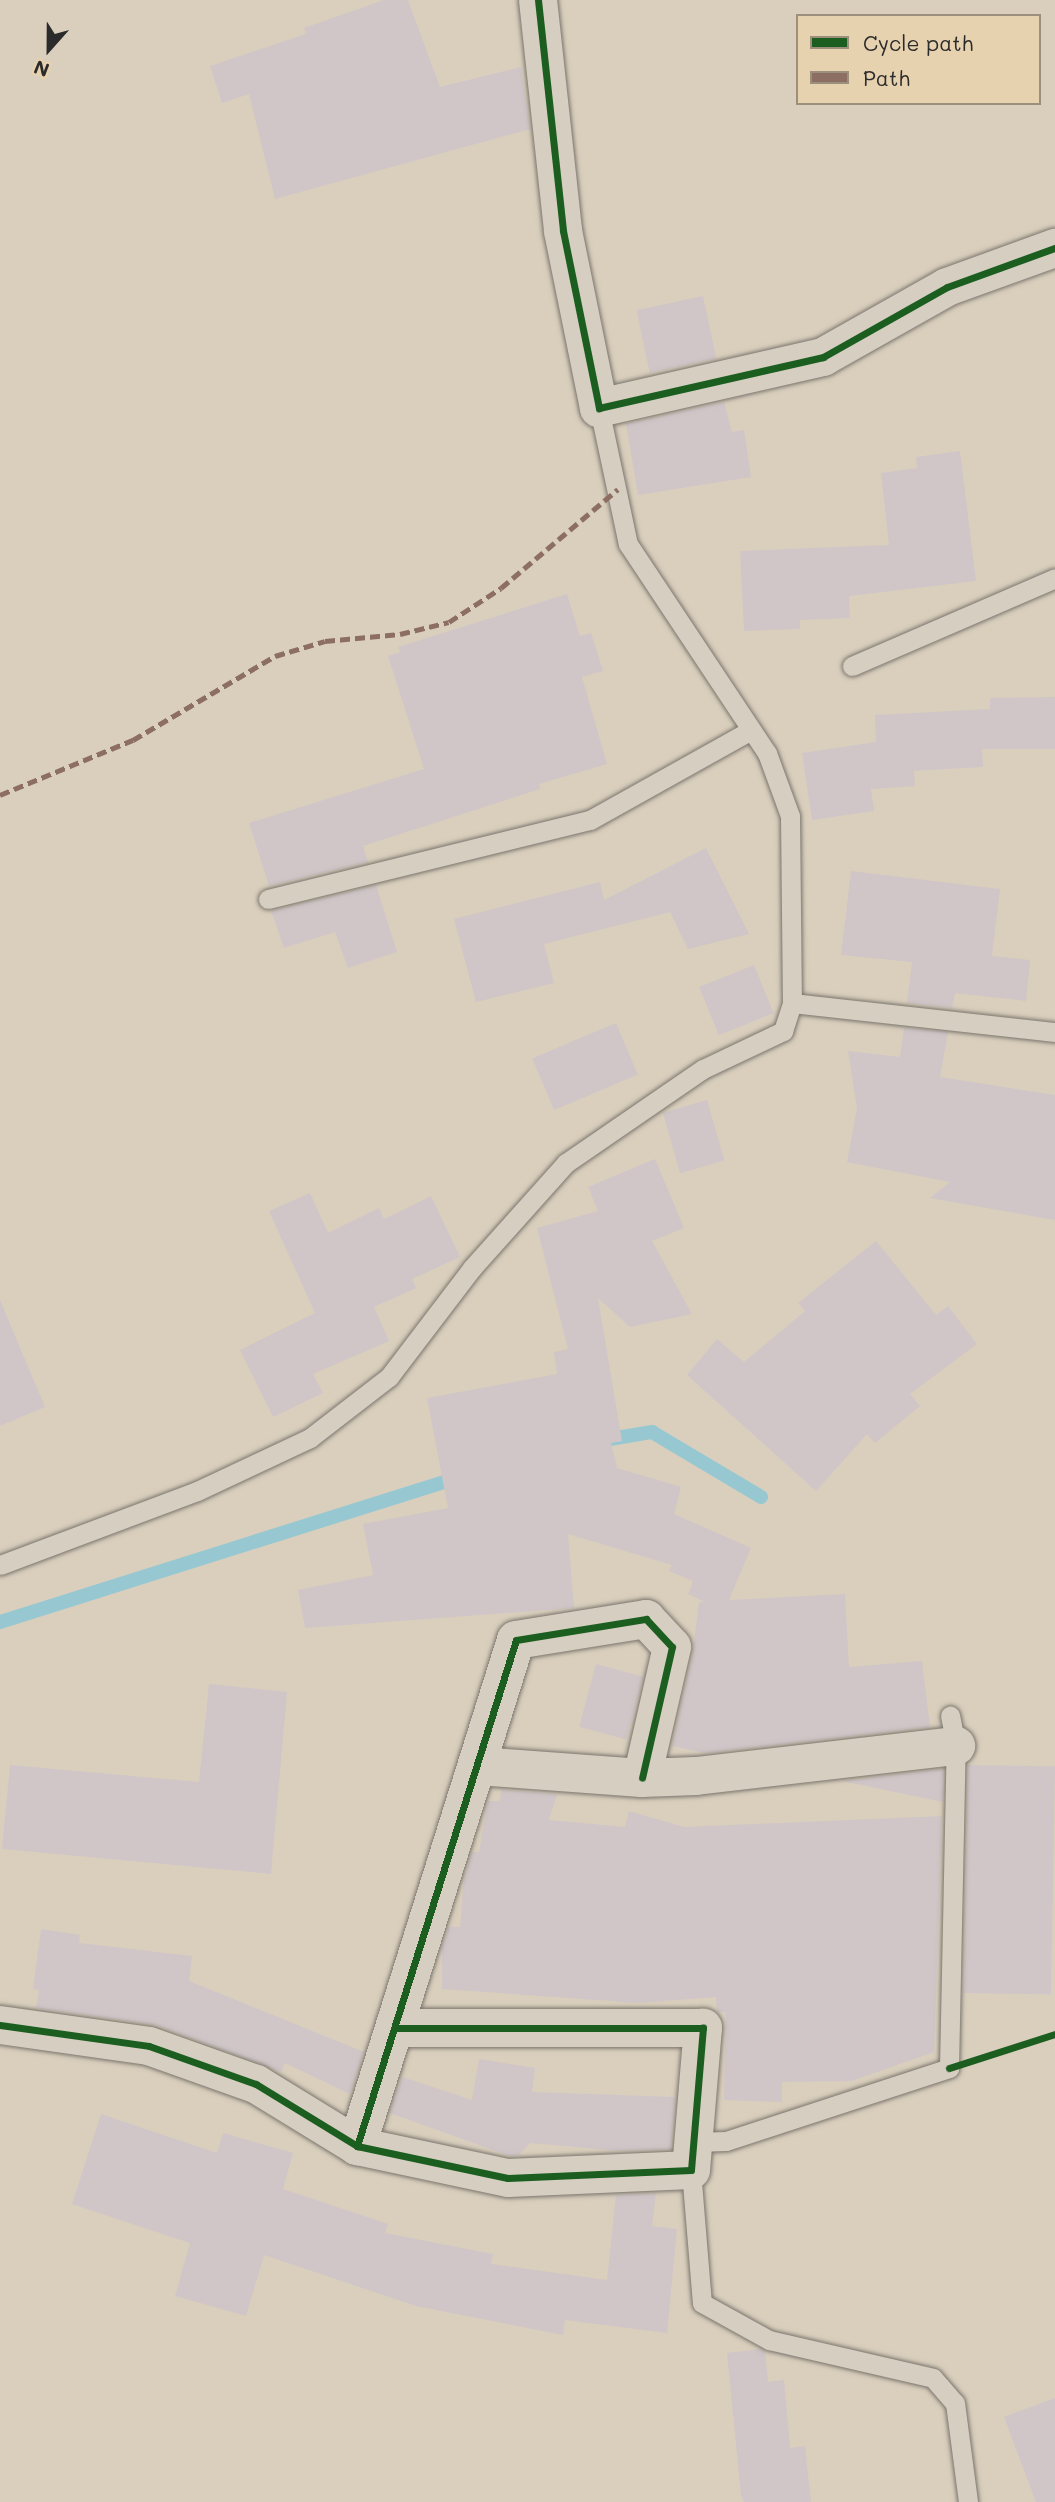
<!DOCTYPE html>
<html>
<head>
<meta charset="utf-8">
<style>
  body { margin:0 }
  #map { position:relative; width:1055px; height:2502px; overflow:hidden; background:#dacfbd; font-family:Mali,sans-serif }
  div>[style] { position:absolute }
  .stream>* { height:14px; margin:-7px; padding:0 7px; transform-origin:7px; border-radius:7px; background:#97c8d1 }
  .building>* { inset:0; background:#d0c6c7; transform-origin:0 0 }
  .roads { filter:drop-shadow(0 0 2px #7a756d) drop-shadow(0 0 2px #7a756d) }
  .service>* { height:19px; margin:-9.5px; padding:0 9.5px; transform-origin:9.5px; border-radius:9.5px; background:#d6cec1 }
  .minor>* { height:38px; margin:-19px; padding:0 19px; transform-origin:19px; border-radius:19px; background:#d6cec1 }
  .quiet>* { height:5px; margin-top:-2.5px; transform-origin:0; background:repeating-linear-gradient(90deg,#8d6e63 0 10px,transparent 0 15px) }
  .cycleway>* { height:7px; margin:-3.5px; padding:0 3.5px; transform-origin:3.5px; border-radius:3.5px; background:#1b5e20 }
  span { translate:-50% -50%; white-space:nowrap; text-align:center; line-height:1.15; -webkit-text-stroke:7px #e7d2b0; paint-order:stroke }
  .legend { position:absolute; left:796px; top:14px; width:245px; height:91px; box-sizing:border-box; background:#e7d2b0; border:2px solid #9c8f7b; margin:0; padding:9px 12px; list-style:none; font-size:21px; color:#2b2b2b }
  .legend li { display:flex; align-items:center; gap:14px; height:35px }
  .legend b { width:35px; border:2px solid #9c8f7b }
  .north { position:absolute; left:14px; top:14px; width:70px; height:70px; -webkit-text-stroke:5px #e7d2b0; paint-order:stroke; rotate:201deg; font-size:19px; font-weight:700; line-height:28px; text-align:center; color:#2b2b2b }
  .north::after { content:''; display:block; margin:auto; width:24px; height:32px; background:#2b2b2b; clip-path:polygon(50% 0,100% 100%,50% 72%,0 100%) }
</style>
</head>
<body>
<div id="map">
  <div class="stream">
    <div style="left:604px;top:1440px;width:49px;rotate:-9.5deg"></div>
    <div style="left:652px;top:1432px;width:127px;rotate:30.8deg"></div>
    <div style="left:0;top:1622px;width:481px;rotate:-17.5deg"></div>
  </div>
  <div class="building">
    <div style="clip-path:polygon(384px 0,408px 0,440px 87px,521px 67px,530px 129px,275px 199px,249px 94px,222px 103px,210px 66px,306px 34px,304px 28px)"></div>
    <div style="left:703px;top:296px;width:64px;height:68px;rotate:78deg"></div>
    <div style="clip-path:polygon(724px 402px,732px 432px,744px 430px,751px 477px,638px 495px,626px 424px)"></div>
    <div style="clip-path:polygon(960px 451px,976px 581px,849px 596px,850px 618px,800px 620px,800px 629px,744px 631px,740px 551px,889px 545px,881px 473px,917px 468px,916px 457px)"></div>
    <div style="clip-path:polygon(567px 594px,580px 636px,591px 633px,603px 671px,582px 677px,607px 764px,539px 784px,540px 789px,363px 846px,368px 862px,269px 886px,249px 823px,424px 769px,388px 656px,400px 652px,398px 647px)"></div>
    <div style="clip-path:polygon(1055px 697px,1055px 749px,982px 749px,983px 767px,914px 771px,915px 786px,871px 789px,874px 811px,812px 820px,802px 753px,876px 742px,875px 715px,990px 709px,990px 698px)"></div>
    <div style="clip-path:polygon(706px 848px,749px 934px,688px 949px,670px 912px,544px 944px,554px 983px,476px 1002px,454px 919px,600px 882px,604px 900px)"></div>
    <div style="clip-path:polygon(851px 871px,1000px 889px,992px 956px,1030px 960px,1026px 1001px,955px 993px,952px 1008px,907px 1003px,912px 962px,841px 955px)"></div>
    <div style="clip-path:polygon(376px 885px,397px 952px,348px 968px,335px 932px,284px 948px,271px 911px)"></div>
    <div style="left:754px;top:965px;width:52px;height:59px;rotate:68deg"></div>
    <div style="left:616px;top:1023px;width:56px;height:91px;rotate:67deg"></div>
    <div style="clip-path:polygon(904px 1028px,948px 1032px,940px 1077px,1055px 1095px,1055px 1220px,930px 1198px,950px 1182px,847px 1162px,857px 1108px,848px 1051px,900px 1057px)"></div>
    <div style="left:707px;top:1100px;width:63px;height:46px;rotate:74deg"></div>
    <div style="clip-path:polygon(655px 1159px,684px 1228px,652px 1241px,692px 1314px,630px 1327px,598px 1298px,622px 1441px,611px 1443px,617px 1468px,681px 1487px,674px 1514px,751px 1548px,729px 1600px,845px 1594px,849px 1667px,922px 1661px,930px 1727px,705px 1753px,672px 1746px,693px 1652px,699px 1602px,705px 1602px,688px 1594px,693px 1581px,669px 1571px,672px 1565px,568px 1534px,574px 1608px,305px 1628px,298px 1590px,373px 1575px,363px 1524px,448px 1508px,427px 1398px,557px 1374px,554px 1352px,568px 1349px,537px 1228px,598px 1211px,588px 1187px)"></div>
    <div style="clip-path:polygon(310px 1193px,328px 1233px,379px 1208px,384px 1219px,431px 1196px,460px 1257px,412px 1279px,416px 1288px,374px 1307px,389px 1341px,313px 1374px,323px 1393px,273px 1417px,240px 1350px,315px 1313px,269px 1211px)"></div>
    <div style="clip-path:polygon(876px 1241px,936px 1315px,948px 1306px,977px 1344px,910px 1394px,920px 1406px,875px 1443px,867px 1434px,816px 1491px,687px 1375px,717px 1339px,744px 1362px,805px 1311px,798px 1303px)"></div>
    <div style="clip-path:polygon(0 1300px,45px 1407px,0 1426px)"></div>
    <div style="left:596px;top:1664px;width:49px;height:65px;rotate:15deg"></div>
    <div style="clip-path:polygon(209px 1684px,287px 1692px,271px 1874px,2px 1849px,10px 1765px,199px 1782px)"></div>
    <div style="left:968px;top:1765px;width:87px;height:228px;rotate:1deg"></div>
    <div style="clip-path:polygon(943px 1769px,943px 1802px,842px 1781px)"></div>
    <div style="clip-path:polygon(502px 1790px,557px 1794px,549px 1820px,625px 1827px,629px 1811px,684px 1827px,942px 1816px,934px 2052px,852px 2081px,782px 2082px,782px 2102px,724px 2100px,726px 2012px,717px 2012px,716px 1997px,638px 2003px,442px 1989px,442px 1947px,449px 1927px,460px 1927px,464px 1880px,472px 1852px,479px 1852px,488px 1801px,499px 1801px)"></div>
    <div style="clip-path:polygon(41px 1929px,80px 1935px,79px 1943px,192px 1956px,189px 1981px,364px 2052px,350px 2094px,285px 2063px,281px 2072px,156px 2025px,36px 2008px,39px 1990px,33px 1989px)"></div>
    <div style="clip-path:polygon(479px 2059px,535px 2068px,532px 2092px,675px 2097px,671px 2149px,620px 2151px,530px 2143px,518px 2156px,510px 2156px,390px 2113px,402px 2077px,472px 2100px)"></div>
    <div style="clip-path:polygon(101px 2114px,217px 2153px,223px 2133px,293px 2153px,283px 2189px,388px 2224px,385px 2233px,493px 2254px,491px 2264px,607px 2280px,616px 2195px,656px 2193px,652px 2226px,677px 2229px,667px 2333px,565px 2320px,563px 2335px,416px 2306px,264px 2255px,246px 2316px,175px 2296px,190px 2243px,72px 2204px)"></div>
    <div style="clip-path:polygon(761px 2349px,765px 2352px,768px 2382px,784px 2380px,790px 2448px,805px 2446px,811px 2502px,744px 2502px,741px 2495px,727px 2353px)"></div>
    <div style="clip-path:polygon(1055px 2398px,1055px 2502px,1036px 2502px,1004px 2417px)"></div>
  </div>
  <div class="roads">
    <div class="service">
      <div style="left:599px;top:408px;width:139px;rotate:78deg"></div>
      <div style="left:628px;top:544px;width:251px;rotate:56.4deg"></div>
      <div style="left:767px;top:753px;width:67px;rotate:69.9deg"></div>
      <div style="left:790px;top:816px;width:187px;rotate:89.4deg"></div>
      <div style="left:852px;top:666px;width:221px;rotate:-23.4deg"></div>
      <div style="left:268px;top:899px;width:332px;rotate:-13.8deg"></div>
      <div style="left:590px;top:820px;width:184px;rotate:-29.2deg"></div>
      <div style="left:0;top:1565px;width:210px;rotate:-20.6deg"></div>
      <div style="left:197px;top:1491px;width:125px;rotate:-25.1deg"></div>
      <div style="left:310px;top:1438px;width:100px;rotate:-37.7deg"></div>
      <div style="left:389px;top:1377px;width:137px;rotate:-52.7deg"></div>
      <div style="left:472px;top:1268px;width:141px;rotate:-48.2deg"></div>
      <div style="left:566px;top:1163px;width:166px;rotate:-34.5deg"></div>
      <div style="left:703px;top:1069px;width:89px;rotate:-25.4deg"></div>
      <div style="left:783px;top:1031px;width:29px;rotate:-72deg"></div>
      <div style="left:792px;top:1003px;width:265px;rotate:6.3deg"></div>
      <div style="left:694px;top:2142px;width:32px;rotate:-2deg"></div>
      <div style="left:726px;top:2141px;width:235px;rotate:-18.1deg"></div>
      <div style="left:949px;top:2068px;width:322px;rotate:-88.8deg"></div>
      <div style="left:956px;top:1746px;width:31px;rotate:-101deg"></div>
      <div style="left:691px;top:2170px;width:133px;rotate:85.3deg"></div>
      <div style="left:702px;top:2303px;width:77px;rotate:28.9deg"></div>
      <div style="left:769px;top:2340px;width:168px;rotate:13deg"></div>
      <div style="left:933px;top:2378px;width:33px;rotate:49deg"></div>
      <div style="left:955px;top:2403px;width:100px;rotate:82.5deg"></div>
    </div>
    <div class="minor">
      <div style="left:538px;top:0;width:232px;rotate:83.8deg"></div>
      <div style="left:563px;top:231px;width:181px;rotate:78.5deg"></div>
      <div style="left:599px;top:408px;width:230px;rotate:-12.8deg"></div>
      <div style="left:823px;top:357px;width:142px;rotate:-29.4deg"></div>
      <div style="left:947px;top:287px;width:115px;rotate:-19.9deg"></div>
      <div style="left:478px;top:1766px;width:164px;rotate:4.2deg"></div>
      <div style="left:642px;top:1778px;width:54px;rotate:-2.1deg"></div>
      <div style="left:696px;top:1776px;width:262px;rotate:-6.6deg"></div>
      <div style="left:0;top:2025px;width:150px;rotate:8deg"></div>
      <div style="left:149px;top:2046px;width:114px;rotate:19.6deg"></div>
      <div style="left:256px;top:2084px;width:119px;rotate:31.5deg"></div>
      <div style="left:357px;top:2146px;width:154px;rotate:12deg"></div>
      <div style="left:508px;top:2178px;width:183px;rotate:-2.5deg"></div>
      <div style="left:691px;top:2170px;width:143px;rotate:-85.2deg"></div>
      <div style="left:703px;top:2028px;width:307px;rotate:180deg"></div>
      <div style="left:357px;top:2146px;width:530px;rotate:-72.56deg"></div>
      <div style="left:516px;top:1640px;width:132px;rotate:-9.2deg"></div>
      <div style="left:646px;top:1619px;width:38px;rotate:47deg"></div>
      <div style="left:672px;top:1647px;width:134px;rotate:102.9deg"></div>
    </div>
  </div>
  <div class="quiet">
    <div style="left:0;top:795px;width:144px;rotate:-22.5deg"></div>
    <div style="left:133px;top:740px;width:165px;rotate:-30.6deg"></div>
    <div style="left:275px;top:656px;width:52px;rotate:-16.7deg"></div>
    <div style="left:325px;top:641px;width:75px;rotate:-5.3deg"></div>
    <div style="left:400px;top:634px;width:50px;rotate:-13.8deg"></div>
    <div style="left:449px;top:622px;width:62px;rotate:-33.2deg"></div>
    <div style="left:501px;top:588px;width:153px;rotate:-40.2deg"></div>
  </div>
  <div class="cycleway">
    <div style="left:538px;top:0;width:232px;rotate:83.8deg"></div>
    <div style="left:563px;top:231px;width:181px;rotate:78.5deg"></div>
    <div style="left:599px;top:408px;width:230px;rotate:-12.8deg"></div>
    <div style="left:823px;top:357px;width:142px;rotate:-29.4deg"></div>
    <div style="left:947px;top:287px;width:115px;rotate:-19.9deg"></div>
    <div style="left:0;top:2025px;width:150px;rotate:8deg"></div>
    <div style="left:149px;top:2046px;width:114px;rotate:19.6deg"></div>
    <div style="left:256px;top:2084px;width:119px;rotate:31.5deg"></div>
    <div style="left:357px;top:2146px;width:154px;rotate:12deg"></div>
    <div style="left:508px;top:2178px;width:183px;rotate:-2.5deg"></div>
    <div style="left:691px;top:2170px;width:143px;rotate:-85.2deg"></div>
    <div style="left:703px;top:2028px;width:307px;rotate:180deg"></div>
    <div style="left:949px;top:2068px;width:111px;rotate:-17.8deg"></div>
    <div style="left:357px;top:2146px;width:530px;rotate:-72.56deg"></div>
    <div style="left:516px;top:1640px;width:132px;rotate:-9.2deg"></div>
    <div style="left:646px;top:1619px;width:38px;rotate:47deg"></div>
    <div style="left:672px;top:1647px;width:134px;rotate:102.9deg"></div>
  </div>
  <ul class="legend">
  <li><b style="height:9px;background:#1b5e20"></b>Cycle path</li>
  <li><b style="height:9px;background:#8d6e63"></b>Path</li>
  </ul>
  <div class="north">N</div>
</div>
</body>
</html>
